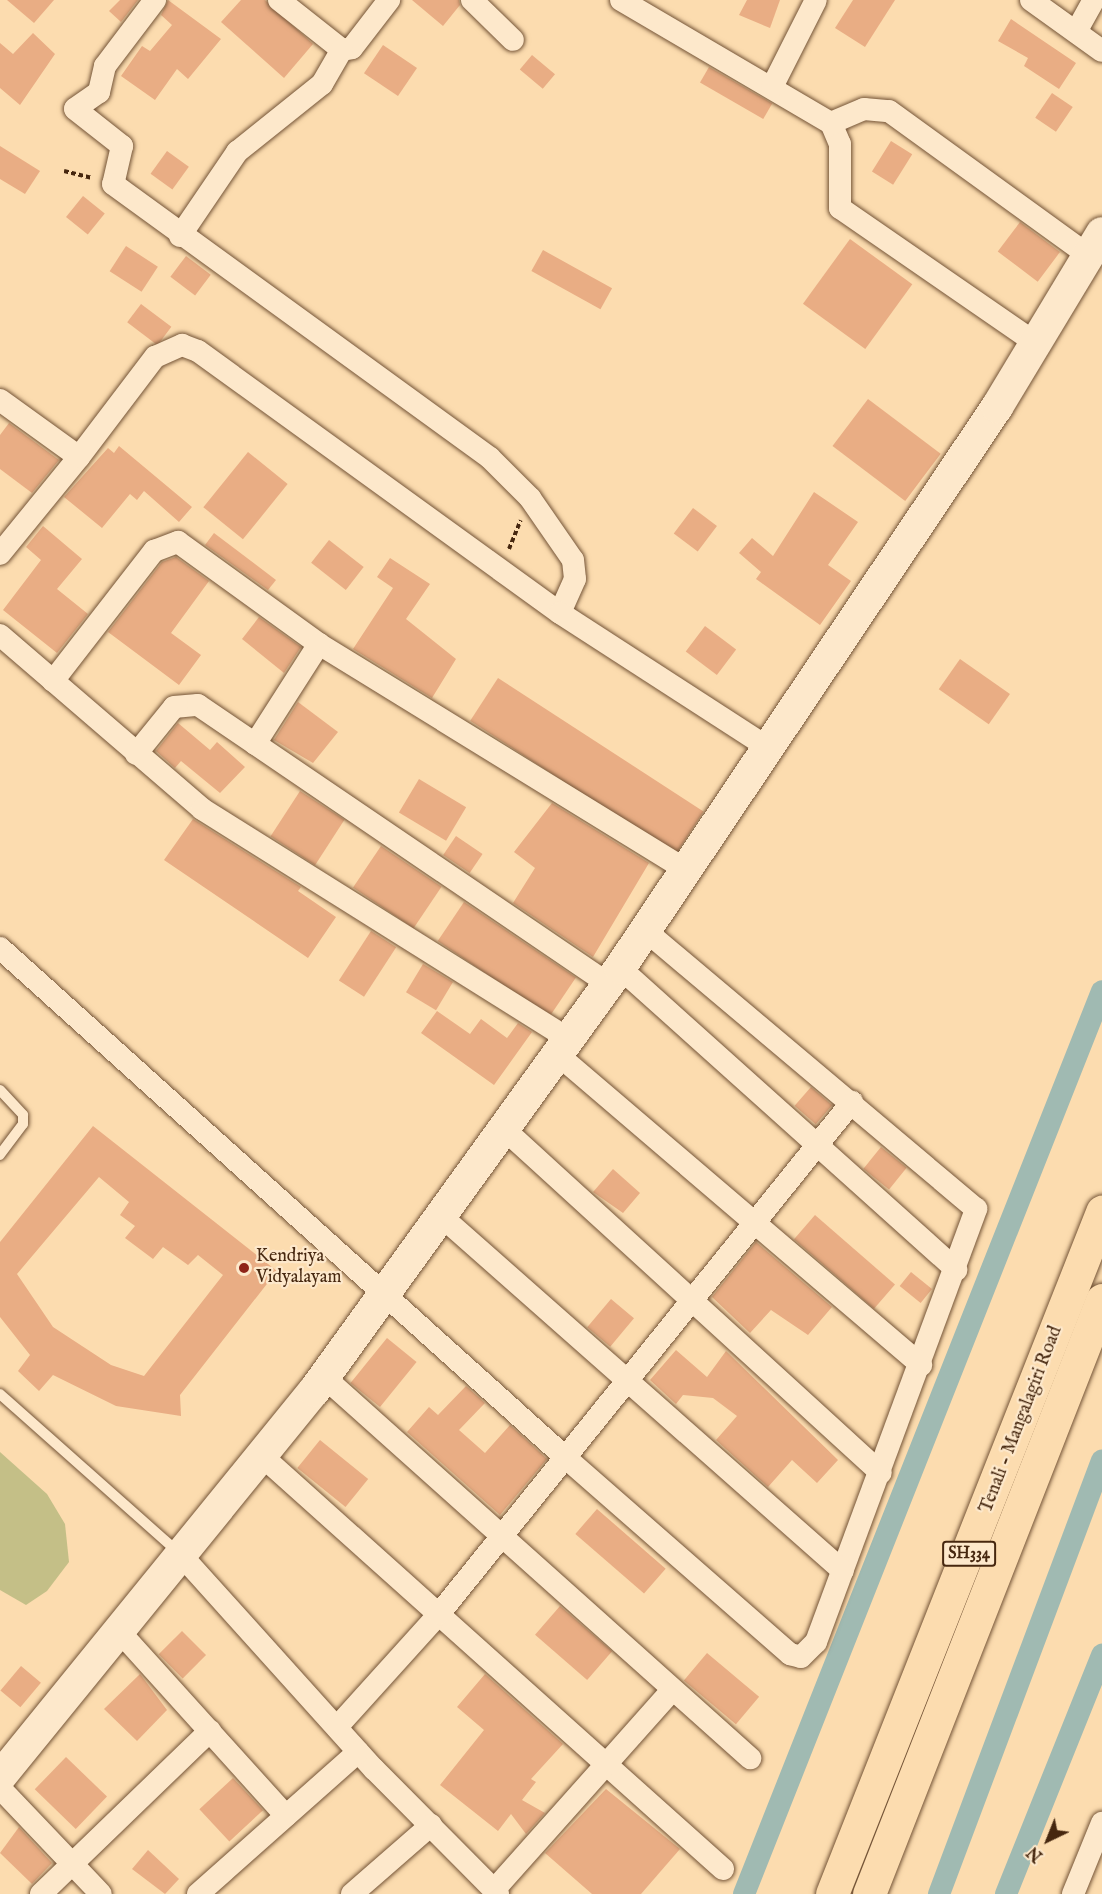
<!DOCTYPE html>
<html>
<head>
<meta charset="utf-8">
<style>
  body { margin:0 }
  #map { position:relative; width:1102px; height:1894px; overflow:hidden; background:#fcdcaf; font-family:"IM FELL English",serif }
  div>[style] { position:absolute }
  .green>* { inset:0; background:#c4bf87 }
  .canal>* { height:22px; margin:-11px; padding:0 11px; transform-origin:11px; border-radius:11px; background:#a0bab2 }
  .building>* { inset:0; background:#e9ad84; transform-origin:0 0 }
  .path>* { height:4px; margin-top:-2px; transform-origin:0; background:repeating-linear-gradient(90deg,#46270f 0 4.5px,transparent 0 7.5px) }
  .roads { filter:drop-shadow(0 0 2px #745437) drop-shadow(0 0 2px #745437) }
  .service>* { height:10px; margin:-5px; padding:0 5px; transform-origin:5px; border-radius:5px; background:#fde8cb }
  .minor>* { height:22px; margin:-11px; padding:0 11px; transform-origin:11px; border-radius:11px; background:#fde8cb }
  .secondary>* { height:32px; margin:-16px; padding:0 16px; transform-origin:16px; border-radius:16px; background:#fde8cb }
  .primary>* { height:33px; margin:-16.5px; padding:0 16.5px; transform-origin:16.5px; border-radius:16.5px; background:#fcdcaf }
  .dots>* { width:16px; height:16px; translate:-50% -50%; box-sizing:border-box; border:3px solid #fde8cb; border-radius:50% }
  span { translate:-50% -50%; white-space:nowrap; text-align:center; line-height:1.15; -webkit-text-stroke:4.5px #fde8cb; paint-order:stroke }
  .shield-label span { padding:2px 4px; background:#fde8cb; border:2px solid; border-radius:4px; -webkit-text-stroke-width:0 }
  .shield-label { font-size:16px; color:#46270f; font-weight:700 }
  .poi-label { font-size:18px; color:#46270f }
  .left { translate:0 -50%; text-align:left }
  .street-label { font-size:18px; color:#46270f }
  .north { position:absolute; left:1018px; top:1810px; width:60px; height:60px; -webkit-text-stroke:4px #fde8cb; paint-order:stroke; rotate:223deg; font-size:16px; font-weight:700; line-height:24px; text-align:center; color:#46270f }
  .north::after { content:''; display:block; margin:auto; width:21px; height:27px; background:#46270f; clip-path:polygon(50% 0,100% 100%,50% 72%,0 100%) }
</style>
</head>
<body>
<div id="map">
  <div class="green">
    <div style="clip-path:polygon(0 1452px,47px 1494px,65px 1524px,69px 1562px,47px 1591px,26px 1605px,0 1590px)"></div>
  </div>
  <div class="canal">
    <div style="left:744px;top:1894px;width:971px;rotate:-68.37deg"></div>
    <div style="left:939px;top:1894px;width:463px;rotate:-69.4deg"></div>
    <div style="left:1006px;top:1894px;width:258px;rotate:-68.1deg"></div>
  </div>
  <div class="building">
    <div style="clip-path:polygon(7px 0,54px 0,34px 23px)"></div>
    <div style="clip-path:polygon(120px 0,138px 0,121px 22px,109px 11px)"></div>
    <div style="clip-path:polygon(168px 0,221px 39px,188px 79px,177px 69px,155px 100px,121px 76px,142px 46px,150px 51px,172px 25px,161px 15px)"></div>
    <div style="clip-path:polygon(241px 0,265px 0,313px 44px,284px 78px,221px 22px)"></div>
    <div style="clip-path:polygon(412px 0,459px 0,460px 5px,443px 26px)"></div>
    <div style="clip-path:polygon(747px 0,780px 0,770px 28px,739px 15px)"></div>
    <div style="clip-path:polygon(853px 0,895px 0,865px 47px,835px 28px)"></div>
    <div style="clip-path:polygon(1011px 19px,1076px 63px,1059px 89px,1024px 66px,1028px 58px,998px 41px)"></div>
    <div style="clip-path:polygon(33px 33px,55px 54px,20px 105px,0 88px,0 43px,13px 54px)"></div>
    <div style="left:383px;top:45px;width:41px;height:34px;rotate:34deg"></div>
    <div style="left:532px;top:55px;width:30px;height:19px;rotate:40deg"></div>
    <div style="left:709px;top:67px;width:73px;height:18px;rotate:30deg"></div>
    <div style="left:1052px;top:93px;width:25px;height:30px;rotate:34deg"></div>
    <div style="left:891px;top:141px;width:25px;height:36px;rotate:32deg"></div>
    <div style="clip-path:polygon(0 146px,40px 171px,25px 194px,0 179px)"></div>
    <div style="left:167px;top:151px;width:27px;height:28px;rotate:36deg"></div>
    <div style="left:83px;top:196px;width:28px;height:27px;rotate:39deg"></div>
    <div style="left:1020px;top:222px;width:50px;height:37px;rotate:37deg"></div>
    <div style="left:850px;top:239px;width:77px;height:80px;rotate:36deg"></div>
    <div style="left:126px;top:246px;width:38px;height:30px;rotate:33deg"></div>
    <div style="left:543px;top:250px;width:79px;height:24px;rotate:29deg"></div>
    <div style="left:186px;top:256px;width:31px;height:26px;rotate:37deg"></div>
    <div style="left:141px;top:304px;width:38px;height:23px;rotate:37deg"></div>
    <div style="left:868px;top:399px;width:91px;height:59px;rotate:37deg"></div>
    <div style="clip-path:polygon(9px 423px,59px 460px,32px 493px,0 469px,0 435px)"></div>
    <div style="clip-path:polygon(119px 446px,192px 507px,179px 522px,144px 491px,137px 500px,130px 494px,102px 528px,64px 497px,108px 448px,114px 453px)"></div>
    <div style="left:248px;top:452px;width:51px;height:71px;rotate:39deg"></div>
    <div style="clip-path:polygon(814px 492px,858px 522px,828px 565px,851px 581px,820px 625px,756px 579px,761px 572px,739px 553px,752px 538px,773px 556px)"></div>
    <div style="left:693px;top:508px;width:30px;height:32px;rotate:37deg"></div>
    <div style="clip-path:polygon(43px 526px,82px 559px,57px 589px,88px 614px,57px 653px,3px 610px,41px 560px,26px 547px)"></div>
    <div style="clip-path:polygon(214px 533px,276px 580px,268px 590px,205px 545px)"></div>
    <div style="left:329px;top:540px;width:44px;height:29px;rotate:38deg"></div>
    <div style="clip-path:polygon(176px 557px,209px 581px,171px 633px,201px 655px,179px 685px,108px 632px,162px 562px)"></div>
    <div style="clip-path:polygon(390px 558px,430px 584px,406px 619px,456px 659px,432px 698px,353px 649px,393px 588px,377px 577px)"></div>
    <div style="clip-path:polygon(259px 617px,301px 647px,284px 673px,242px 639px)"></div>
    <div style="left:705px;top:626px;width:39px;height:32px;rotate:37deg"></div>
    <div style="left:960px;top:659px;width:61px;height:37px;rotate:35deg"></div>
    <div style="left:498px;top:678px;width:245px;height:51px;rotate:33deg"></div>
    <div style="clip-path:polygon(298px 702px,338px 732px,313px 763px,274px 740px)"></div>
    <div style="clip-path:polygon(178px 723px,210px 750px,217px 742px,245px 767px,220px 793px,181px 761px,175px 768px,156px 751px)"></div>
    <div style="left:419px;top:779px;width:55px;height:39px;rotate:31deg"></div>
    <div style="left:300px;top:791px;width:53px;height:54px;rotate:33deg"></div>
    <div style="clip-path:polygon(552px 803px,649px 863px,593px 957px,513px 903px,535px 868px,514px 852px)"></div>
    <div style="clip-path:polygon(193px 819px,301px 887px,298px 891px,336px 917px,308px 958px,164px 860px)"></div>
    <div style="left:456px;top:836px;width:32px;height:23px;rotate:34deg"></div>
    <div style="left:381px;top:846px;width:73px;height:50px;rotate:34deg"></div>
    <div style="left:464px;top:902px;width:135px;height:47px;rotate:34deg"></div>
    <div style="left:371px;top:931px;width:30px;height:59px;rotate:33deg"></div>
    <div style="left:423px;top:964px;width:35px;height:33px;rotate:31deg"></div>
    <div style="clip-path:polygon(437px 1011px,470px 1034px,481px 1019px,507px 1038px,518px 1023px,532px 1032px,494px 1085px,421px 1033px)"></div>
    <div style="left:811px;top:1087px;width:28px;height:25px;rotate:41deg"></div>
    <div style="clip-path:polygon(evenodd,93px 1126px,277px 1271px,180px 1395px,181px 1416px,116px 1406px,53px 1375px,39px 1391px,18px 1371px,30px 1355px,0 1317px,0 1242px,93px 1126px,99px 1177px,129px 1202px,120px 1215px,135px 1226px,125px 1238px,153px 1259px,163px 1247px,188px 1265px,198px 1255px,223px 1275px,144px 1376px,111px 1365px,53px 1327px,17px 1274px,99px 1177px)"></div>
    <div style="left:881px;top:1147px;width:33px;height:28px;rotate:39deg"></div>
    <div style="clip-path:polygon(613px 1169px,640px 1193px,623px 1213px,593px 1192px)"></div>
    <div style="left:815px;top:1215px;width:106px;height:32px;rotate:41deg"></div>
    <div style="clip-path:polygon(756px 1242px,832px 1307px,808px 1335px,771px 1310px,750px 1333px,712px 1297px)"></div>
    <div style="left:911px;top:1272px;width:27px;height:18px;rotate:39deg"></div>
    <div style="left:611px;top:1299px;width:30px;height:37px;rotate:40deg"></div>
    <div style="left:387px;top:1338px;width:38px;height:58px;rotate:39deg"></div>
    <div style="clip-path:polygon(676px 1350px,707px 1377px,726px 1351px,838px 1460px,817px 1483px,792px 1460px,768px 1487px,716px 1440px,737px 1416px,713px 1398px,683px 1395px,676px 1404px,650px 1380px)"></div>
    <div style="clip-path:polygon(466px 1386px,485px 1403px,459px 1430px,485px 1453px,510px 1425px,547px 1459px,500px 1515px,407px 1432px,429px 1407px,438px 1415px)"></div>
    <div style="left:320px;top:1440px;width:62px;height:36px;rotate:39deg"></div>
    <div style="left:597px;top:1509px;width:91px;height:33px;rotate:41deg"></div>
    <div style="left:560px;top:1606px;width:69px;height:38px;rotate:41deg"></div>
    <div style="left:182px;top:1631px;width:34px;height:33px;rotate:45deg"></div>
    <div style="left:707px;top:1653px;width:68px;height:36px;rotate:40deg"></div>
    <div style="left:21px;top:1666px;width:26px;height:32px;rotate:40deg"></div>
    <div style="clip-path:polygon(140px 1674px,167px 1710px,137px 1741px,104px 1709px)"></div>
    <div style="clip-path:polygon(485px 1674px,563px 1744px,531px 1779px,536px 1782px,522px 1800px,545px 1813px,526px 1834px,511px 1814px,498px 1831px,440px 1785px,484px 1730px,457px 1707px)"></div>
    <div style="left:66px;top:1757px;width:57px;height:45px;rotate:44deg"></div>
    <div style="left:233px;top:1778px;width:44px;height:46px;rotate:47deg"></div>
    <div style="clip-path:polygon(606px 1789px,680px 1849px,641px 1894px,592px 1894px,545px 1853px)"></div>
    <div style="clip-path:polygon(19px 1827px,52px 1863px,32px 1884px,0 1853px)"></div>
    <div style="clip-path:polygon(148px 1850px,179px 1879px,165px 1894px,132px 1869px)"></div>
  </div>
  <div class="path">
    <div style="left:64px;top:171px;width:29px;rotate:14deg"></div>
    <div style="left:509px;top:549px;width:31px;rotate:-68deg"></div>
  </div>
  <div class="roads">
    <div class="service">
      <div style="left:0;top:1090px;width:34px;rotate:47deg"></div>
      <div style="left:23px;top:1115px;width:9px;rotate:90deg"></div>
      <div style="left:23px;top:1124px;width:39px;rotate:127deg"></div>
      <div style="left:0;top:1394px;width:239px;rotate:41.6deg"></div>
    </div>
    <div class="minor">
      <div style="left:155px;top:0;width:83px;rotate:127.1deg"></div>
      <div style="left:105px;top:66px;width:27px;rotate:103deg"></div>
      <div style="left:99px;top:92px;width:29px;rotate:145deg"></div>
      <div style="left:75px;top:109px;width:60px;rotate:38.2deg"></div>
      <div style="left:122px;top:146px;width:39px;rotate:103deg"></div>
      <div style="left:113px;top:184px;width:466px;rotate:36deg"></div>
      <div style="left:490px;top:458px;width:57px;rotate:45deg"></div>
      <div style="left:530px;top:498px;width:75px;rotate:55.3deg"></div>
      <div style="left:573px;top:560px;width:19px;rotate:84deg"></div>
      <div style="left:575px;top:579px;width:37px;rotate:114deg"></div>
      <div style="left:279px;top:0;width:80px;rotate:38.4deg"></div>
      <div style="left:342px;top:50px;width:10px;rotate:-11deg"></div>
      <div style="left:352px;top:48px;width:61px;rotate:-52.4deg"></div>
      <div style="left:472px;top:0;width:57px;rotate:44.3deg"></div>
      <div style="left:621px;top:0;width:243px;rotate:30.4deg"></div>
      <div style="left:831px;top:123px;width:23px;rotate:67deg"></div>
      <div style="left:840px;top:144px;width:64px;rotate:90deg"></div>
      <div style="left:840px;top:208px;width:239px;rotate:34.6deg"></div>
      <div style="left:1031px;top:0;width:87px;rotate:35.7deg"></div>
      <div style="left:1076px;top:32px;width:37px;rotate:-61deg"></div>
      <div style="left:772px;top:87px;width:97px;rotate:-63.2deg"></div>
      <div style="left:831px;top:123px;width:36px;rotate:-23deg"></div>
      <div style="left:864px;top:109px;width:25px;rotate:5deg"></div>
      <div style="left:889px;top:111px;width:247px;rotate:35.9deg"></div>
      <div style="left:180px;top:236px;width:102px;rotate:-55.8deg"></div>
      <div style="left:237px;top:152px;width:109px;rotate:-38.7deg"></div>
      <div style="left:322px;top:84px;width:39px;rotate:-60deg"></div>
      <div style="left:0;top:400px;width:97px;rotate:35.8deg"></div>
      <div style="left:79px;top:457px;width:125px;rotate:129.2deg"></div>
      <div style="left:79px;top:457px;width:126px;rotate:-52.8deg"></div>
      <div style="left:155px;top:357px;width:30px;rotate:-24deg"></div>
      <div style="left:182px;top:345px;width:17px;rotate:21deg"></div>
      <div style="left:198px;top:351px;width:447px;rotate:35.9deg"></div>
      <div style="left:560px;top:613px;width:247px;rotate:32.9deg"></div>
      <div style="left:0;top:635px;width:267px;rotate:40.7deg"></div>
      <div style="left:202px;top:809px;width:433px;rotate:32.1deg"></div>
      <div style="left:53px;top:681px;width:165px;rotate:-52.2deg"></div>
      <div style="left:154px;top:551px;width:26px;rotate:-21deg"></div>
      <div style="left:178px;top:542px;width:174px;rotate:35.9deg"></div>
      <div style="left:319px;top:644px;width:430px;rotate:31.6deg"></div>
      <div style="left:255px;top:744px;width:119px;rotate:-57.4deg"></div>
      <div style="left:136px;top:754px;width:60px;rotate:-51deg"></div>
      <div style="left:174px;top:707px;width:24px;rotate:-5deg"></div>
      <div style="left:198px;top:705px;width:496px;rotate:34.2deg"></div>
      <div style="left:0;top:948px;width:762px;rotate:42.02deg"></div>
      <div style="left:566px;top:1458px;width:298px;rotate:41.2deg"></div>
      <div style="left:790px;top:1654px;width:11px;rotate:15deg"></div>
      <div style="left:801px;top:1657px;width:21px;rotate:-45deg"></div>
      <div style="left:816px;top:1642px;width:462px;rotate:-69.7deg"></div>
      <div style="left:976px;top:1209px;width:434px;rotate:-139.9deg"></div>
      <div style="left:620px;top:968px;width:452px;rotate:41.9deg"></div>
      <div style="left:557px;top:1054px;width:479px;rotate:40.5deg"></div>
      <div style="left:504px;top:1129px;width:510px;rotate:42.38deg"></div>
      <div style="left:441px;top:1216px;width:536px;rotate:41.45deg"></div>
      <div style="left:324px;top:1377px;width:572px;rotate:41.81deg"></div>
      <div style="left:262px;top:1456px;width:619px;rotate:41.86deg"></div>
      <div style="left:182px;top:1556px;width:287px;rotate:48deg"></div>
      <div style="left:374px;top:1769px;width:176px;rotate:45.2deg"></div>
      <div style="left:119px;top:1631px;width:249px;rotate:47.9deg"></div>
      <div style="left:337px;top:1727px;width:152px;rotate:-47.9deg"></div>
      <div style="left:439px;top:1614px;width:658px;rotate:-51.11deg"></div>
      <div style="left:0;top:1788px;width:146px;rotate:46.4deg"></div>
      <div style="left:494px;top:1890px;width:268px;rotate:-48.3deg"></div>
      <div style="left:41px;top:1894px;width:235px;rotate:-44deg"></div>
      <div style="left:198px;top:1894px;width:214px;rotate:-41.6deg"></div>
      <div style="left:352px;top:1894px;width:105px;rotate:-41.1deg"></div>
      <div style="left:1073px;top:1894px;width:77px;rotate:-67.8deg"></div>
    </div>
    <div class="secondary">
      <div style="left:0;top:1777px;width:498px;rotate:-50.9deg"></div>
      <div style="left:314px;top:1391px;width:522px;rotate:-54.12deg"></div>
      <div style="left:620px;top:968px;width:676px;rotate:-56.1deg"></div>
      <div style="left:997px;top:407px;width:203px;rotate:-58.9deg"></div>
    </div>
    <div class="primary">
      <div style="left:832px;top:1894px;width:734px;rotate:-68.4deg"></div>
      <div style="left:869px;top:1894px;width:638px;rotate:-68.58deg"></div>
    </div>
  </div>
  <div class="dots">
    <div style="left:244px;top:1268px;background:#8f2418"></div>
  </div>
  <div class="shield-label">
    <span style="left:969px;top:1554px">SH334</span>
  </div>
  <div class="poi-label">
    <span class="left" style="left:256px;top:1268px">Kendriya<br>Vidyalayam</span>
  </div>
  <div class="street-label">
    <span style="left:1022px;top:1420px;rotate:-69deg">Tenali - Mangalagiri Road</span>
  </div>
  <div class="north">N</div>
</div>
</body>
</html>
